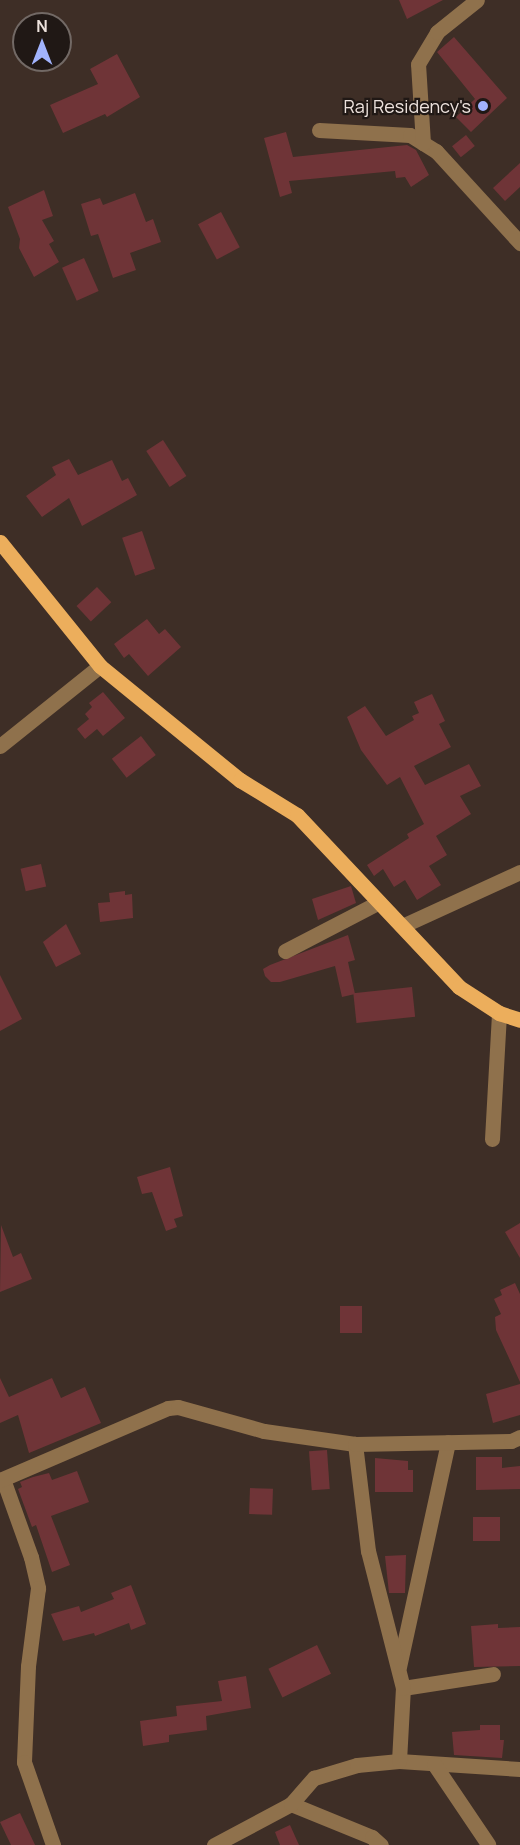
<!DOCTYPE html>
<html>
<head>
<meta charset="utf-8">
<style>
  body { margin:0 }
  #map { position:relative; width:520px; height:1845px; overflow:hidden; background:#3e2e26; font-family:Manrope,sans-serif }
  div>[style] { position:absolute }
  .building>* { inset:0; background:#6f3437; transform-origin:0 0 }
  .minor>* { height:15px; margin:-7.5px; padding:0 7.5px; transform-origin:7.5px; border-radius:7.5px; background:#8f714c }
  .major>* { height:15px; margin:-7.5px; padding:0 7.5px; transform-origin:7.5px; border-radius:7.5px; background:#ecae5c }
  .dots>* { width:16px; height:16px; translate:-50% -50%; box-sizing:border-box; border:3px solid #201815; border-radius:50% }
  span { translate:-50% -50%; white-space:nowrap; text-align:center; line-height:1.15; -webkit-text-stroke:4.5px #201815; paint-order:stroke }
  .poi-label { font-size:18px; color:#ede2dd }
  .right { translate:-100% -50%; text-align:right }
  .north { position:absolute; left:12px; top:12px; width:60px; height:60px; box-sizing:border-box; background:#201815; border:2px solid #726965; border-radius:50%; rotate:0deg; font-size:16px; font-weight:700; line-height:24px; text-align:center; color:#ede2dd }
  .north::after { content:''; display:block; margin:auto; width:21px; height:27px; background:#a1b3fd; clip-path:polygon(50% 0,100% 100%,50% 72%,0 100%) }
</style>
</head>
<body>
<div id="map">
  <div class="building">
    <div style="clip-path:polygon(399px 0,443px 0,407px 19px)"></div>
    <div style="clip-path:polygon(454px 37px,507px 98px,471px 132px,456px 117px,475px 99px,437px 52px)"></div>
    <div style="clip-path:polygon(117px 54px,140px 97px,107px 117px,105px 114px,63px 133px,50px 105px,98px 84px,90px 69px)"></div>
    <div style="clip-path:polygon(286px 132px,293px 157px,407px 145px,416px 150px,429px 175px,411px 187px,405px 177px,396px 178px,395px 171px,289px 181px,292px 193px,280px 197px,264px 138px)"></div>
    <div style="left:466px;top:135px;width:14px;height:18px;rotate:51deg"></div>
    <div style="clip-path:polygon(520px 163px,520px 187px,505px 201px,493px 188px)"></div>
    <div style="clip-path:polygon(44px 190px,53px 216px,42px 220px,54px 241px,49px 244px,59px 262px,34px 277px,19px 248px,20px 239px,8px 207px)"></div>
    <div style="clip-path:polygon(135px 193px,146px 222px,153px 219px,161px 242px,130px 253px,136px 270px,113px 278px,98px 234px,91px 236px,81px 204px,100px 198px,103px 205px)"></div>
    <div style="left:221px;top:212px;width:40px;height:26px;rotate:62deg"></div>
    <div style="left:84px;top:258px;width:36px;height:24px;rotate:66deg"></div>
    <div style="left:163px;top:440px;width:43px;height:20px;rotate:57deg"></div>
    <div style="clip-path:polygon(69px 459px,78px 475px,112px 460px,122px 481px,128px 478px,137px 495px,82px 526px,69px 498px,42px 517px,26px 496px,56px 475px,52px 467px)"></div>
    <div style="left:142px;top:531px;width:40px;height:21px;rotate:71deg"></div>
    <div style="left:97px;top:587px;width:21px;height:28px;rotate:47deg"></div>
    <div style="clip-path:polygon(147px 619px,159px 634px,165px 629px,181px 647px,148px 676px,129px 654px,124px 658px,114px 644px)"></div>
    <div style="clip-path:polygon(103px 692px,125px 718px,103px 736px,97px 729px,85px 739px,77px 729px,89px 719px,85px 714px,92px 707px,89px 703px)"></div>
    <div style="clip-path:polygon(432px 694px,445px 721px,439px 724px,451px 747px,414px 766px,425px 785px,469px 764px,481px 786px,460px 796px,471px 814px,436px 836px,447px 855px,429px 866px,441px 885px,417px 900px,405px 880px,394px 887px,383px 869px,374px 876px,367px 865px,409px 838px,407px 834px,424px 824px,400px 777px,387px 785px,361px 750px,347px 717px,365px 706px,386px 736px,414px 720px,412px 716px,419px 713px,414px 702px)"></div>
    <div style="left:141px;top:736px;width:24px;height:37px;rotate:52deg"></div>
    <div style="left:41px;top:864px;width:23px;height:21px;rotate:77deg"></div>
    <div style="clip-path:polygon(351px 886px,356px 903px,318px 920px,312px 899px)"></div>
    <div style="clip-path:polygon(125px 891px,125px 895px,132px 894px,133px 918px,100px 922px,98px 903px,110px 902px,109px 893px)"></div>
    <div style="clip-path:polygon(66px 924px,81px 954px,56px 967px,43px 942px)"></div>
    <div style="clip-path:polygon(348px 935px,355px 960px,348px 962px,355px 994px,342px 997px,335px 966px,280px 982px,271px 982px,265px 976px,263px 969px,270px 965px)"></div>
    <div style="clip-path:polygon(0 975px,22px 1019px,0 1031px)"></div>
    <div style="left:412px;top:987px;width:30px;height:59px;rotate:84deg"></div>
    <div style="clip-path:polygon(170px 1167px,183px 1216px,174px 1219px,177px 1227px,166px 1231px,152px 1192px,142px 1194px,137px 1177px)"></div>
    <div style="clip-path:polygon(520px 1223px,520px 1258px,505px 1232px)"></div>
    <div style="clip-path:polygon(1px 1225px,13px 1257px,21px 1253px,32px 1279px,0 1292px)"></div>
    <div style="clip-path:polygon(515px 1283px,520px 1294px,520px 1382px,496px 1330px,495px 1317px,501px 1314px,494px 1299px,502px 1295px,500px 1290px)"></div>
    <div style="left:340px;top:1306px;width:22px;height:27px"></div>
    <div style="clip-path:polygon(0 1378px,9px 1397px,52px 1378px,61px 1398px,85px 1387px,101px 1423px,29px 1453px,18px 1415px,0 1423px)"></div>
    <div style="clip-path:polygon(520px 1384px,520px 1415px,493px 1423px,486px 1394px)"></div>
    <div style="left:327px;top:1450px;width:39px;height:18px;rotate:86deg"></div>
    <div style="clip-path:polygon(476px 1457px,502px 1457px,502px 1468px,520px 1466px,520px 1489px,476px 1490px)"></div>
    <div style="clip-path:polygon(375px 1458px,408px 1461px,408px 1470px,413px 1470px,413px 1492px,375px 1492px)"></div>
    <div style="clip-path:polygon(77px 1471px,89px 1502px,51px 1516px,70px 1565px,52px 1572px,36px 1525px,32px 1527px,18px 1489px,22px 1487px,20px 1482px,33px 1477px,49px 1473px,52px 1480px)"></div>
    <div style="left:250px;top:1488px;width:23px;height:26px;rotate:2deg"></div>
    <div style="left:473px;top:1517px;width:27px;height:24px"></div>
    <div style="clip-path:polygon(406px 1555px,405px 1593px,389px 1593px,385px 1556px)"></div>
    <div style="clip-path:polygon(131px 1585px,146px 1624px,131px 1630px,129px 1623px,95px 1636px,94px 1633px,63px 1641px,51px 1614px,79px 1606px,81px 1612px,114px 1599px,111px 1593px)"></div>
    <div style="clip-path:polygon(498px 1624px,498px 1628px,520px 1627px,520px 1666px,474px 1667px,471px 1626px)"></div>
    <div style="left:317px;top:1645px;width:32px;height:54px;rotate:64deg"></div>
    <div style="clip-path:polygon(246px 1676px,251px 1708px,206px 1716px,207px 1730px,169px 1735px,169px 1742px,143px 1746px,140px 1721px,177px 1716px,176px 1706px,222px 1701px,218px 1681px)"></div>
    <div style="clip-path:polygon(480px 1725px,500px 1725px,500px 1740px,504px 1740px,502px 1758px,454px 1755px,452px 1732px,480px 1730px)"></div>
    <div style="clip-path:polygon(20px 1813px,35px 1845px,11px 1845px,0 1822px)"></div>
    <div style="clip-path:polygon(290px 1825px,299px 1845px,280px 1845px,275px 1832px)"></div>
  </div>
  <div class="minor">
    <div style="left:319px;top:130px;width:91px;rotate:3.1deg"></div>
    <div style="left:410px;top:135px;width:31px;rotate:32deg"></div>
    <div style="left:436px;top:151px;width:125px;rotate:47.6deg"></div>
    <div style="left:423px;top:143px;width:79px;rotate:-93.6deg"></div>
    <div style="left:418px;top:64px;width:37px;rotate:-59deg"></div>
    <div style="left:437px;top:32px;width:51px;rotate:-38.7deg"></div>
    <div style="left:0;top:746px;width:128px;rotate:-38.7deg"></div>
    <div style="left:402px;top:926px;width:130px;rotate:-24.6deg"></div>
    <div style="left:285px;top:951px;width:106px;rotate:-27.5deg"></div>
    <div style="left:492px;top:1139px;width:126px;rotate:-86.8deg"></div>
    <div style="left:3px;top:1479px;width:83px;rotate:70.3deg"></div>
    <div style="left:31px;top:1557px;width:32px;rotate:77deg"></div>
    <div style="left:38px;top:1588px;width:79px;rotate:97.3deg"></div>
    <div style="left:28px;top:1666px;width:96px;rotate:92.4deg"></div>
    <div style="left:24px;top:1762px;width:88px;rotate:70.7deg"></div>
    <div style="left:0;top:1480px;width:183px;rotate:-23.2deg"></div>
    <div style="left:168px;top:1408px;width:10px;rotate:-6deg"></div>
    <div style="left:178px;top:1407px;width:89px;rotate:15.6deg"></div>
    <div style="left:264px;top:1431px;width:92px;rotate:8.1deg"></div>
    <div style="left:399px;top:1667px;width:230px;rotate:-77.7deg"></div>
    <div style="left:403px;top:1688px;width:91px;rotate:-8.8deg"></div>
    <div style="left:399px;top:1761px;width:121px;rotate:3.8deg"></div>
    <div style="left:434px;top:1764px;width:97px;rotate:56deg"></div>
    <div style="left:291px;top:1804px;width:87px;rotate:22.2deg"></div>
    <div style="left:372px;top:1837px;width:12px;rotate:42deg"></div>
    <div style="left:214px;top:1845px;width:87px;rotate:-28deg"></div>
    <div style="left:291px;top:1804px;width:35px;rotate:-49deg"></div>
    <div style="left:314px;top:1778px;width:45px;rotate:-16.8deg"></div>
    <div style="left:357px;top:1765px;width:42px;rotate:-5.4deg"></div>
    <div style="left:399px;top:1761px;width:73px;rotate:-86.9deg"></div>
    <div style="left:403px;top:1688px;width:141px;rotate:-104.3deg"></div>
    <div style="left:368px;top:1551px;width:108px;rotate:-96.9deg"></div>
    <div style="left:355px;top:1444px;width:156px;rotate:-1.1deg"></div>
    <div style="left:511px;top:1441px;width:10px;rotate:-24deg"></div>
  </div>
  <div class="major">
    <div style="left:0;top:542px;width:159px;rotate:51.1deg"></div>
    <div style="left:100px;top:666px;width:181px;rotate:39.2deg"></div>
    <div style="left:240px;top:780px;width:67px;rotate:31.6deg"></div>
    <div style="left:297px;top:815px;width:236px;rotate:46.7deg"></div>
    <div style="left:459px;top:987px;width:48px;rotate:33deg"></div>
    <div style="left:499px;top:1013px;width:22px;rotate:18deg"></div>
  </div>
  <div class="dots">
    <div style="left:483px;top:106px;background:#a1b3fd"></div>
  </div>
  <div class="poi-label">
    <span class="right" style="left:471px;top:106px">Raj Residency's</span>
  </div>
  <div class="north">N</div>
</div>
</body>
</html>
